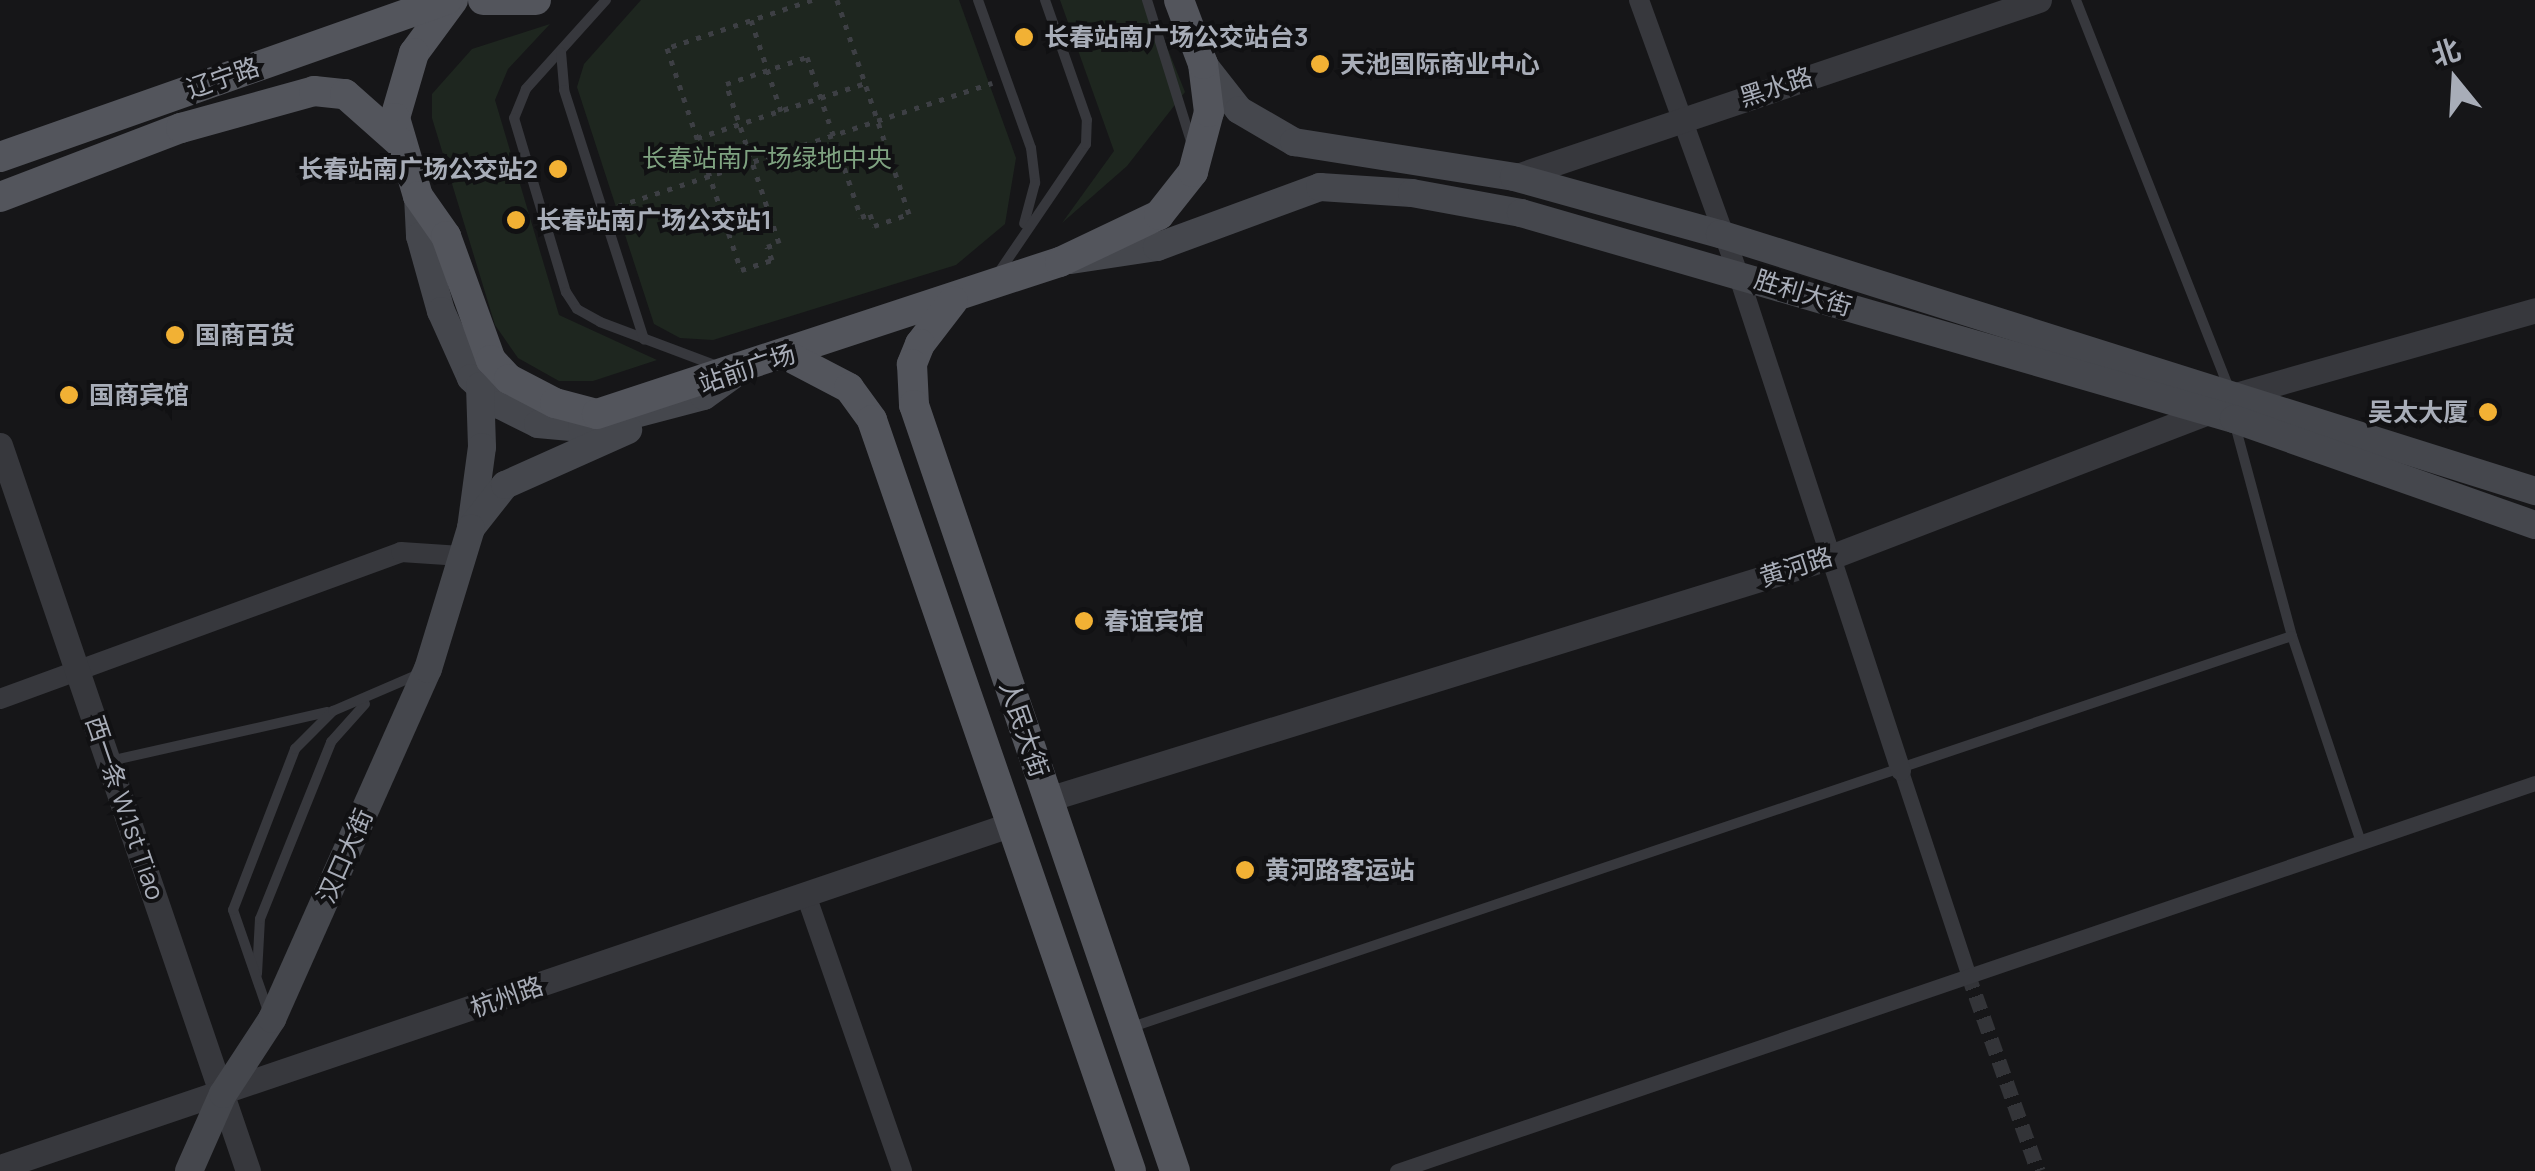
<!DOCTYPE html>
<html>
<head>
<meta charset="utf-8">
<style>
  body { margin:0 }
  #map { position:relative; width:2535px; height:1171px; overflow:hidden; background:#161618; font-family:Manrope,"Noto Sans SC",sans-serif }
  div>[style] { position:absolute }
  .green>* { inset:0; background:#1e261f }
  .pedestrian-tunnel>* { height:15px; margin-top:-7.5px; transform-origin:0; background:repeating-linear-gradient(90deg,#333438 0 15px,transparent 0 23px) }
  .path>* { height:5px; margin-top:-2.5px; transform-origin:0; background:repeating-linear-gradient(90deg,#3d3f44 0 5px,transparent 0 13px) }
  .service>* { height:10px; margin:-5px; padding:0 5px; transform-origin:5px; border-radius:5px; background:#37383d }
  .pedestrian>* { height:15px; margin:-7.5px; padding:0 7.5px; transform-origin:7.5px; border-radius:7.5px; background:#37383d }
  .minor>* { height:20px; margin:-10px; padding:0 10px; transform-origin:10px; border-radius:10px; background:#37383d }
  .tertiary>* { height:25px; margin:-12.5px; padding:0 12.5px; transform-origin:12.5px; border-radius:12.5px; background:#37383d }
  .secondary>* { height:28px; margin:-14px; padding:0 14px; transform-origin:14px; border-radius:14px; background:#45474d }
  .primary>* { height:30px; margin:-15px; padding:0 15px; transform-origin:15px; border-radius:15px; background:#53555c }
  .dots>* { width:28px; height:28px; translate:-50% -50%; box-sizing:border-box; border:5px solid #111113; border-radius:50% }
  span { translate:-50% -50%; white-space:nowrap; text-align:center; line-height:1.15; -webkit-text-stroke:8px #111113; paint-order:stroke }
  .poi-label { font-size:25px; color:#a8adb8; font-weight:700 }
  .left { translate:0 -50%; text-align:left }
  .right { translate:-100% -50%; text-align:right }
  .street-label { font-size:25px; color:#a8adb8 }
  .park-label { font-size:25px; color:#7fa381 }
  .north { position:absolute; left:2405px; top:30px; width:100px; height:100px; -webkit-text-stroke:8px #111113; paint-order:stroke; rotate:342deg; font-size:28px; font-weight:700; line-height:40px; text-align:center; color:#a8adb8 }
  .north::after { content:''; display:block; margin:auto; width:35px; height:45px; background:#a8adb8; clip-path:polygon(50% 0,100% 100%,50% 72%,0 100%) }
</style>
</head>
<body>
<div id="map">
  <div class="green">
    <div style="clip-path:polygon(641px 0,959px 0,1016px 158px,1005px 224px,956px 265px,713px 340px,680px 338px,654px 324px,577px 87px,584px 64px)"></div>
    <div style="clip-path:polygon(1060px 0,1148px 0,1185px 92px,1127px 166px,1062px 223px,1114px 151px)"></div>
    <div style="clip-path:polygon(550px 24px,508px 69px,495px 100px,559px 315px,657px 360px,593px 381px,559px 381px,518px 358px,495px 325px,432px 118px,432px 94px,472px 49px)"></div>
  </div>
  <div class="pedestrian-tunnel">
    <div style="left:1968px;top:974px;width:209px;rotate:70.4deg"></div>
  </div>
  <div class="path">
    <div style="left:812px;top:0;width:153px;rotate:161.7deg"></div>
    <div style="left:667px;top:48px;width:234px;rotate:71.6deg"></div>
    <div style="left:741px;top:270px;width:33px;rotate:-18deg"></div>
    <div style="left:772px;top:260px;width:14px;rotate:-111deg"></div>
    <div style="left:767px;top:247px;width:13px;rotate:-18deg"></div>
    <div style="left:779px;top:243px;width:168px;rotate:-108.4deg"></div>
    <div style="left:726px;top:84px;width:85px;rotate:-18.4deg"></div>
    <div style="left:807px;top:57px;width:169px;rotate:71.4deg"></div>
    <div style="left:861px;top:217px;width:9px;rotate:-18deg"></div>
    <div style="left:870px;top:214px;width:13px;rotate:72deg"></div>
    <div style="left:874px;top:226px;width:37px;rotate:-19deg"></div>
    <div style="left:909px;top:214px;width:226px;rotate:-108.6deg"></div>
    <div style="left:751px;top:20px;width:96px;rotate:71.8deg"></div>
    <div style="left:697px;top:138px;width:177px;rotate:-18.1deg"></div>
    <div style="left:618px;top:206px;width:394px;rotate:-18.2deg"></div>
  </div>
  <div class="service">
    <div style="left:606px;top:0;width:120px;rotate:132deg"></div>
    <div style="left:526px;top:89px;width:31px;rotate:112deg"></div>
    <div style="left:514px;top:118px;width:182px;rotate:73.4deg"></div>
    <div style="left:566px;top:292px;width:20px;rotate:57deg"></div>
    <div style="left:577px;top:309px;width:26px;rotate:29deg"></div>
    <div style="left:600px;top:322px;width:125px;rotate:20.6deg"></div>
    <div style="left:978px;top:0;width:157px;rotate:70.3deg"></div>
    <div style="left:1031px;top:148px;width:35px;rotate:83deg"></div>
    <div style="left:1035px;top:183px;width:42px;rotate:105deg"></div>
    <div style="left:1147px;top:0;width:148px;rotate:72.7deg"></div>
    <div style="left:2076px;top:0;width:419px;rotate:68.5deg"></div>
    <div style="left:561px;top:52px;width:38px;rotate:85deg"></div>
    <div style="left:564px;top:90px;width:262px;rotate:72.2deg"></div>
    <div style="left:997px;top:275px;width:158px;rotate:-55.8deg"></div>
    <div style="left:1086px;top:144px;width:24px;rotate:-88deg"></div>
    <div style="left:1087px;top:120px;width:127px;rotate:-109.3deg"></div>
    <div style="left:2235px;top:425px;width:219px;rotate:74.9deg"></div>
    <div style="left:2292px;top:636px;width:217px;rotate:71.5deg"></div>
    <div style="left:110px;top:761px;width:223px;rotate:-12.7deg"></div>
    <div style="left:257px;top:974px;width:55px;rotate:-86.9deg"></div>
    <div style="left:260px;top:919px;width:191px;rotate:-68.1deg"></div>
    <div style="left:331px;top:742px;width:51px;rotate:-48.2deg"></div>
    <div style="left:268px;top:1011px;width:107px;rotate:-109.1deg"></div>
    <div style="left:233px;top:910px;width:173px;rotate:-68.9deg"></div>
    <div style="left:295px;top:749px;width:54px;rotate:-45deg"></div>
    <div style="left:333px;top:711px;width:94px;rotate:-23.3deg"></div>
    <div style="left:1132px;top:1027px;width:1224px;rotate:-18.63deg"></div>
  </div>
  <div class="pedestrian">
    <div style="left:1901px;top:771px;width:214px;rotate:71.7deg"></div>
    <div style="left:1397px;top:1171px;width:1202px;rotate:-18.83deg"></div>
  </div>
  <div class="minor">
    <div style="left:1639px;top:0;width:291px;rotate:70.1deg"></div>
    <div style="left:1738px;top:274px;width:523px;rotate:71.84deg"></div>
    <div style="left:0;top:699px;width:427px;rotate:-20.1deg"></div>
    <div style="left:401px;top:552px;width:60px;rotate:3.8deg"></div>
    <div style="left:806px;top:895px;width:292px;rotate:70.8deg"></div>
  </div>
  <div class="tertiary">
    <div style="left:1514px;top:177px;width:554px;rotate:-18.63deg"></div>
    <div style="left:0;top:445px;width:767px;rotate:71.14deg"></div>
    <div style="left:1048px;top:799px;width:816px;rotate:-17.17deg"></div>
    <div style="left:1828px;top:558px;width:405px;rotate:-21deg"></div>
    <div style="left:2206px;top:413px;width:31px;rotate:-33deg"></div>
    <div style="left:2232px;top:396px;width:315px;rotate:-15.8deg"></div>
    <div style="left:0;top:1167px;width:1069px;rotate:-18.72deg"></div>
  </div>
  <div class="secondary">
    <div style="left:1203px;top:64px;width:58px;rotate:52deg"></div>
    <div style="left:1239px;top:110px;width:64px;rotate:30.2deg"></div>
    <div style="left:1294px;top:142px;width:223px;rotate:9deg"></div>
    <div style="left:1514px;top:177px;width:214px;rotate:15.5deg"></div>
    <div style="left:1720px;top:234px;width:855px;rotate:17.5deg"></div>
    <div style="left:418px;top:196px;width:40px;rotate:87.1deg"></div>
    <div style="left:420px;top:236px;width:78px;rotate:74.4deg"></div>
    <div style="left:441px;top:311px;width:73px;rotate:65.9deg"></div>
    <div style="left:471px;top:378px;width:40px;rotate:43deg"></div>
    <div style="left:500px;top:405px;width:42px;rotate:26.6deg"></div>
    <div style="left:538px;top:424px;width:44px;rotate:5.2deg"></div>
    <div style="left:582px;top:428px;width:126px;rotate:-14.7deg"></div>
    <div style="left:704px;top:396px;width:39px;rotate:-36deg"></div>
    <div style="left:1071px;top:260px;width:87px;rotate:-8.6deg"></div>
    <div style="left:1157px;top:247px;width:174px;rotate:-20.2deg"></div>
    <div style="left:1320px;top:187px;width:92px;rotate:3.7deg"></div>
    <div style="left:1412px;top:193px;width:111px;rotate:10.4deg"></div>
    <div style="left:1521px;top:213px;width:742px;rotate:16.12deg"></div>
    <div style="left:2234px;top:419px;width:319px;rotate:19.4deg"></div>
    <div style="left:480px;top:386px;width:61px;rotate:88.1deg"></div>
    <div style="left:482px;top:447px;width:82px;rotate:97.7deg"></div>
    <div style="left:471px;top:528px;width:55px;rotate:-51.7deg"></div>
    <div style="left:505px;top:485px;width:135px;rotate:-24.1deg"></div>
    <div style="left:189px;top:1171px;width:84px;rotate:-66.2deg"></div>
    <div style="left:223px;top:1094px;width:90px;rotate:-56.8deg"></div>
    <div style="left:272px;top:1019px;width:383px;rotate:-66deg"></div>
    <div style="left:428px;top:669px;width:147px;rotate:-73deg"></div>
  </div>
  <div class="primary">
    <div style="left:453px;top:0;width:66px;rotate:126.3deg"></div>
    <div style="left:414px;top:53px;width:68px;rotate:106.3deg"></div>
    <div style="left:395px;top:118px;width:81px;rotate:73.6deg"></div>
    <div style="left:418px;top:196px;width:49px;rotate:55deg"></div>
    <div style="left:446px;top:236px;width:132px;rotate:70.1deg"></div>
    <div style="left:491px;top:360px;width:26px;rotate:47deg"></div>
    <div style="left:509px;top:379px;width:52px;rotate:27.6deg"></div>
    <div style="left:555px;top:403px;width:43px;rotate:14.7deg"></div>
    <div style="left:597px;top:414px;width:487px;rotate:-18.2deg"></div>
    <div style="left:1060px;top:262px;width:110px;rotate:-25.4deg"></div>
    <div style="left:1159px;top:215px;width:55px;rotate:-51.7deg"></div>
    <div style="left:1193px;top:172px;width:62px;rotate:-75.1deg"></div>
    <div style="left:1209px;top:112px;width:48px;rotate:-97.1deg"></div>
    <div style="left:1203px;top:64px;width:68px;rotate:-110.6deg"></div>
    <div style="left:483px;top:0;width:53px"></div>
    <div style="left:0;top:157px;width:474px;rotate:-19.4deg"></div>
    <div style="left:0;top:197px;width:194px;rotate:-20.9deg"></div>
    <div style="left:181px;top:128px;width:138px;rotate:-15.5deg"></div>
    <div style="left:314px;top:91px;width:31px;rotate:6deg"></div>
    <div style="left:345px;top:94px;width:72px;rotate:41.6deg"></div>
    <div style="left:953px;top:301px;width:54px;rotate:127.5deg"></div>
    <div style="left:920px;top:344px;width:22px;rotate:112deg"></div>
    <div style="left:912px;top:364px;width:41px;rotate:87.2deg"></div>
    <div style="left:914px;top:405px;width:809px;rotate:71.18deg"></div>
    <div style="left:786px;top:355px;width:71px;rotate:27.6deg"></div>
    <div style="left:849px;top:388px;width:39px;rotate:54deg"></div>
    <div style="left:872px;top:420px;width:794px;rotate:70.97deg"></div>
  </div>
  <div class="dots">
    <div style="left:1024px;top:37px;background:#f2b134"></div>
    <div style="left:1320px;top:64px;background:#f2b134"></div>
    <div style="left:558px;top:169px;background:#f2b134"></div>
    <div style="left:516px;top:220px;background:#f2b134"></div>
    <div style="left:175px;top:335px;background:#f2b134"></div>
    <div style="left:69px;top:395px;background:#f2b134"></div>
    <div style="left:2488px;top:412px;background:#f2b134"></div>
    <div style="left:1084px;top:621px;background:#f2b134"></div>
    <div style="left:1245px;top:870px;background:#f2b134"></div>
  </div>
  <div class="poi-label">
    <span class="left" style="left:1044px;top:37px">长春站南广场公交站台3</span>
    <span class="left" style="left:1340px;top:64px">天池国际商业中心</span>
    <span class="right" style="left:538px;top:169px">长春站南广场公交站2</span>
    <span class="left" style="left:536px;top:220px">长春站南广场公交站1</span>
    <span class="left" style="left:195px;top:335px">国商百货</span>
    <span class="left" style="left:89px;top:395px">国商宾馆</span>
    <span class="right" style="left:2468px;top:412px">吴太大厦</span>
    <span class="left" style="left:1104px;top:621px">春谊宾馆</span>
    <span class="left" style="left:1265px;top:870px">黄河路客运站</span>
  </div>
  <div class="street-label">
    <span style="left:223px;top:78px;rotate:-19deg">辽宁路</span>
    <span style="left:1776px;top:87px;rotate:-18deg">黑水路</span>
    <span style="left:1803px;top:293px;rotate:17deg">胜利大街</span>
    <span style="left:747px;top:369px;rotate:-19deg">站前广场</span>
    <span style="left:1796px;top:567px;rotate:-18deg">黄河路</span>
    <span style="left:1024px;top:729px;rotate:71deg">人民大街</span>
    <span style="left:125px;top:808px;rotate:71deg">西一条 W.1st Tiao</span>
    <span style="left:345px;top:856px;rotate:-66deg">汉口大街</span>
    <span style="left:507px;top:997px;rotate:-19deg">杭州路</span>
  </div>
  <div class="park-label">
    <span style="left:767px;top:158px">长春站南广场绿地中央</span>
  </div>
  <div class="north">北</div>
</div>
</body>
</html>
